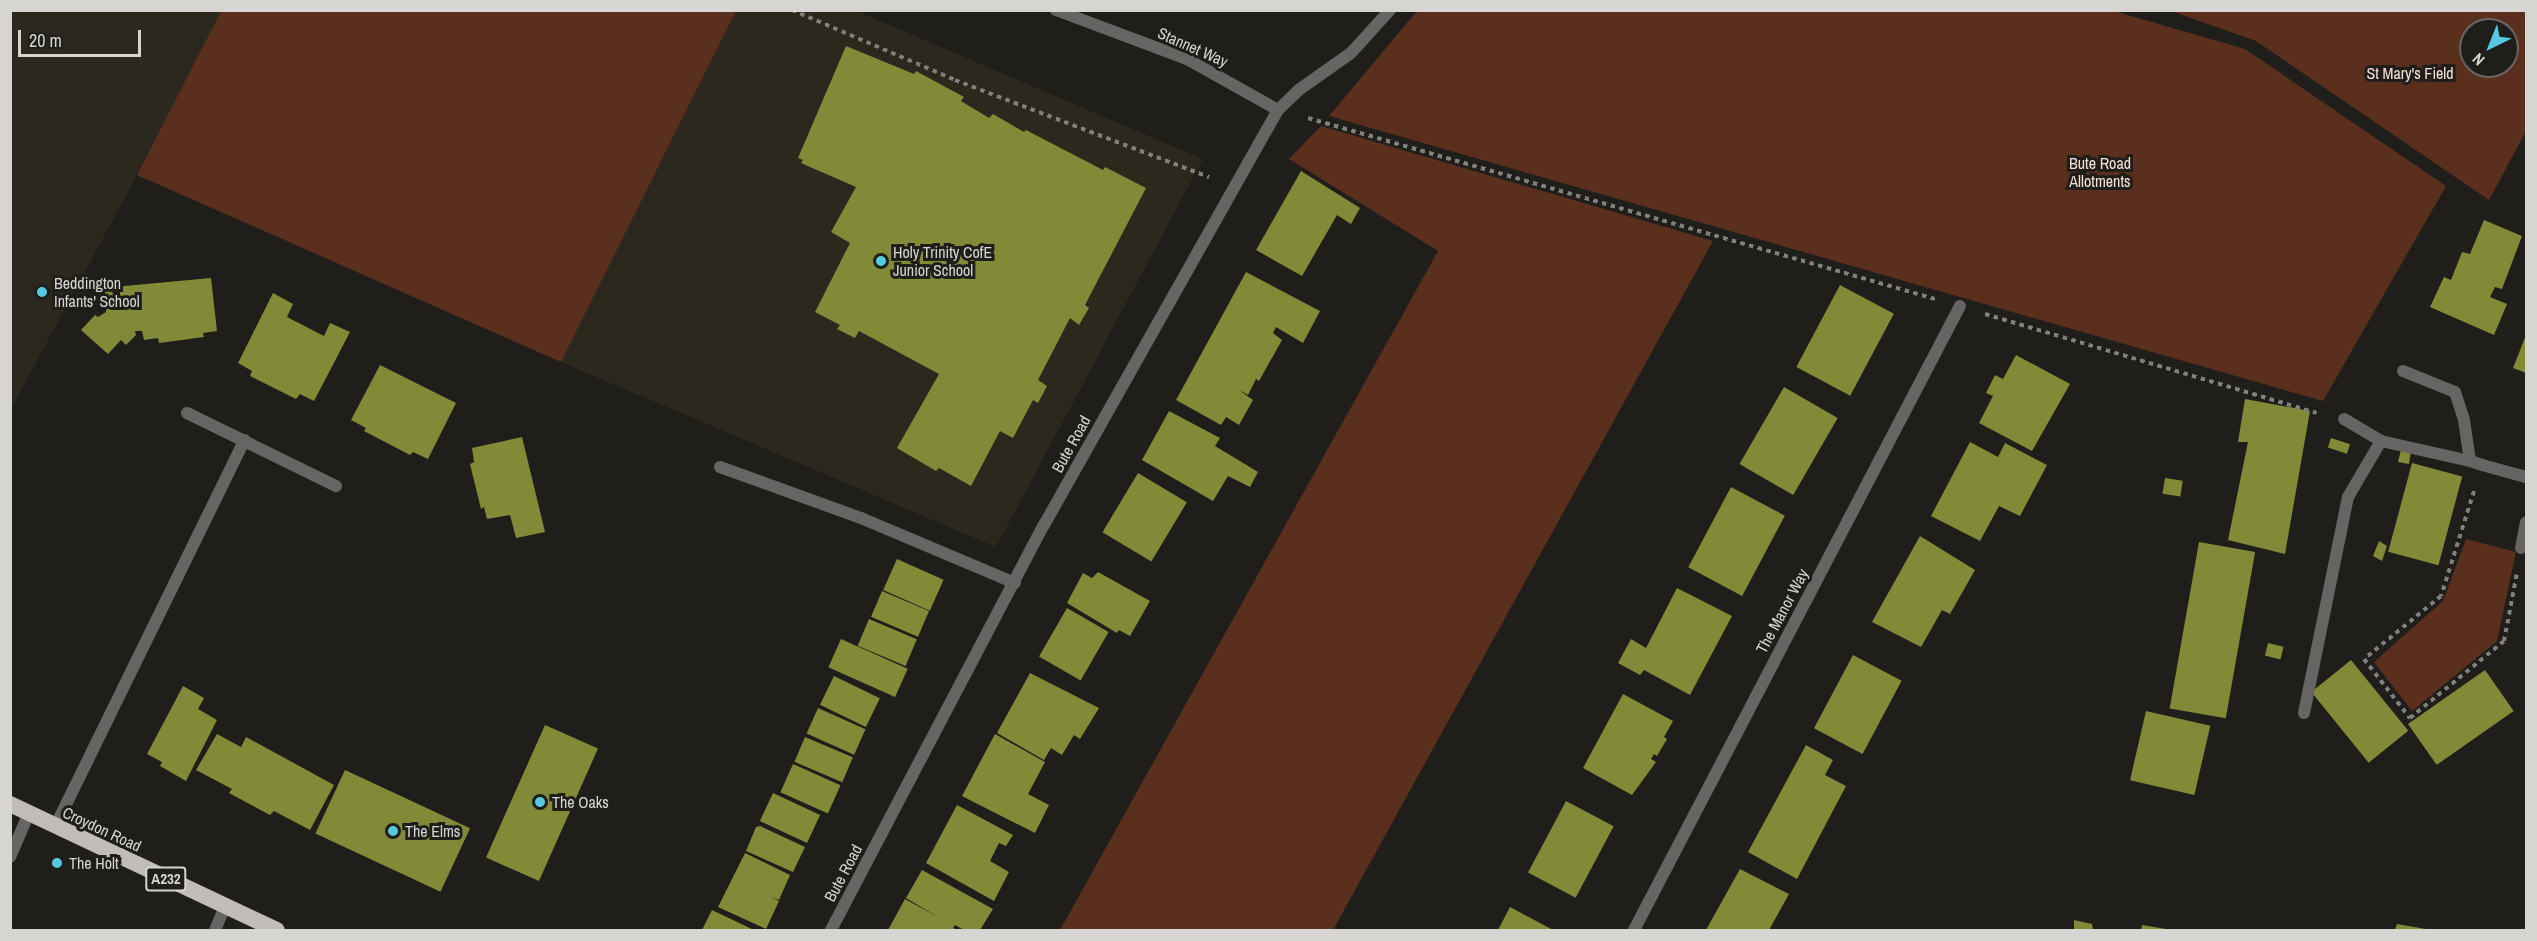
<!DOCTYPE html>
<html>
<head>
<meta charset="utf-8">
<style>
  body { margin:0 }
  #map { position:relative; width:2537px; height:941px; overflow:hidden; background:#201e1a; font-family:"Archivo Narrow",sans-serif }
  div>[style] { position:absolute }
  .built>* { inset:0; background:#2b281e }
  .green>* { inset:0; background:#5b2f1e }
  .building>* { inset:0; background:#818a37; transform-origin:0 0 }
  .path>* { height:4px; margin-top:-2px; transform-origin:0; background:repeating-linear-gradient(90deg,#82807d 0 4.5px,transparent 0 9px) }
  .service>* { height:12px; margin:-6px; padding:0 6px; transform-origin:6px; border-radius:6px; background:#676563 }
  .minor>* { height:12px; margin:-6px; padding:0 6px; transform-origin:6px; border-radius:6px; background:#676563 }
  .trunk>* { height:16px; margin:-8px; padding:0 8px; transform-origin:8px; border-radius:8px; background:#c0bcb7 }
  .dots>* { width:16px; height:16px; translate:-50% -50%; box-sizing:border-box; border:3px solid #201e1a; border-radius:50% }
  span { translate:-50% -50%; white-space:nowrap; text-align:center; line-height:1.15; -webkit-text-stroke:6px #201e1a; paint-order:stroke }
  .shield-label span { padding:2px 4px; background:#201e1a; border:2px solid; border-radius:4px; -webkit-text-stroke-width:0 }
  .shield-label { font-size:15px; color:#d6d5d2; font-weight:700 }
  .street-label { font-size:16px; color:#d6d5d2 }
  .park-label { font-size:16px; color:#f5ded6 }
  .poi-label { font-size:16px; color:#d6d5d2 }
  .left { translate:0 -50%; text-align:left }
  .frame { position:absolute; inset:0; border:12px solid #d6d5d2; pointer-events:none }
  .north { position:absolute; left:2459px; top:18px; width:60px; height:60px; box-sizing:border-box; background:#201e1a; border:2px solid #696764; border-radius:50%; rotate:223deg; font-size:16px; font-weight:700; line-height:24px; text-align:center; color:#d6d5d2 }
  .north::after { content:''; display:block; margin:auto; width:21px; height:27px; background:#56c9e1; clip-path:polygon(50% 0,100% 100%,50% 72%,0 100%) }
  .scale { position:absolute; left:18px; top:30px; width:123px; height:27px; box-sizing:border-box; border:3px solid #d6d5d2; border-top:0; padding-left:8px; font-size:18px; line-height:21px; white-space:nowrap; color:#d6d5d2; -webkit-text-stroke:4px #201e1a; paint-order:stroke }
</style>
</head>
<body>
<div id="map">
  <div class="built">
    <div style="clip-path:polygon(11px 11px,221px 11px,137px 175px,11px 409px)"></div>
    <div style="clip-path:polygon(736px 11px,857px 11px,1203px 159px,996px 547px,561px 362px)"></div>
  </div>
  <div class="green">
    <div style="clip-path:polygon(221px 11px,221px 10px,736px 11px,561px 362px,137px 175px)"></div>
    <div style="clip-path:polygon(1417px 11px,2114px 11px,2245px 49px,2446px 186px,2323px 401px,1329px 116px)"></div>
    <div style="clip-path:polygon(evenodd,2171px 11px,2526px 11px,2526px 131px,2489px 200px,2256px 41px,2171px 11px,2471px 30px,2507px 30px,2507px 66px,2471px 66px,2471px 30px)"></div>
    <div style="clip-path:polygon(1321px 126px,1713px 241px,1333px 930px,1060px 930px,1438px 251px,1289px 159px)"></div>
    <div style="clip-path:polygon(2466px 539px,2516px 552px,2497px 641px,2412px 711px,2374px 662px,2443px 601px)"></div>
  </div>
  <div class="building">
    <div style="clip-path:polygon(846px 46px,914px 74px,916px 71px,964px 97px,961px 101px,989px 118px,993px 114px,1024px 132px,1026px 130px,1103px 170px,1105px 167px,1146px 188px,1085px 305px,1089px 308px,1079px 325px,1070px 318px,1038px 380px,1047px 386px,1038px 403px,1033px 400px,1013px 438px,1000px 431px,971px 486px,939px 468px,936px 471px,897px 448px,939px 374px,859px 331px,855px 338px,837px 329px,840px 325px,815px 312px,850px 243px,831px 232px,856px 187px,801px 163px,803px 160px,798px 158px)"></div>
    <div style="clip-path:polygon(1301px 171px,1360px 208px,1351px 224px,1337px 215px,1302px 276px,1256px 250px)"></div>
    <div style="clip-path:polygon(2484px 220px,2522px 236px,2502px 289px,2495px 287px,2490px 297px,2507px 304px,2494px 335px,2430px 307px,2444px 277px,2451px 280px,2462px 252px,2470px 254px)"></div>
    <div style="clip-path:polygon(1246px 272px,1320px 311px,1303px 343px,1276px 327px,1273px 333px,1282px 340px,1259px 381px,1256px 379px,1248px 395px,1239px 390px,1253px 400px,1239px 425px,1226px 417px,1221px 425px,1176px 400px)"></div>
    <div style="clip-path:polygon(211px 278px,217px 331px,203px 333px,204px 337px,159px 343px,158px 338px,144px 340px,142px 331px,135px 331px,136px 335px,126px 345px,121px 340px,108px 354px,81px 330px,95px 315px,98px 317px,106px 312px,103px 288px)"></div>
    <div style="left:1840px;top:285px;width:61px;height:93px;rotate:28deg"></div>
    <div style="clip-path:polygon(273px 293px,293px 304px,287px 317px,324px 336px,330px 323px,350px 332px,314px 401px,300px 394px,296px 399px,250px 376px,252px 371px,238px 363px)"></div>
    <div style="clip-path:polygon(2526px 335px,2526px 373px,2513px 368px)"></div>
    <div style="clip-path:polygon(2016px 355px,2070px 384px,2032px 451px,1979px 423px,1993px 396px,1986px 393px,1995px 375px,2003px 379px)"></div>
    <div style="clip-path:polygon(380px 365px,456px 403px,428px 459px,413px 452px,410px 455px,364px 431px,366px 428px,351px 420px)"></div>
    <div style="left:1784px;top:387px;width:62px;height:89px;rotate:30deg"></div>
    <div style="clip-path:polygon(2245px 399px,2310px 411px,2285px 554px,2228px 540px,2248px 442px,2238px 442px)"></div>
    <div style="clip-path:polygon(1169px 411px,1220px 438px,1215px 446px,1258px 472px,1250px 487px,1228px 476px,1213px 501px,1142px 460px)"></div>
    <div style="clip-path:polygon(522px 437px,545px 532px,516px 538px,510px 515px,487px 519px,484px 507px,481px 509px,470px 464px,474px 462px,472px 448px)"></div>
    <div style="left:2331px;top:438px;width:20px;height:10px;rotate:18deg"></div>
    <div style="clip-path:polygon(1970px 442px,1998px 457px,2005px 443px,2047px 465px,2020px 516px,1999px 506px,1980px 541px,1931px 516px)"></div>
    <div style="clip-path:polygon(2401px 450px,2411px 451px,2409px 464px,2398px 462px)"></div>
    <div style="left:2412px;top:463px;width:52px;height:92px;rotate:15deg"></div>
    <div style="left:1138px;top:473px;width:57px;height:69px;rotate:31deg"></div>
    <div style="left:2165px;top:478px;width:18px;height:16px;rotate:9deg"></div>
    <div style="left:1731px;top:487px;width:61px;height:91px;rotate:28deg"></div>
    <div style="clip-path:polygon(1920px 536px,1975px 570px,1950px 614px,1942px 610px,1921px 647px,1872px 622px)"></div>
    <div style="clip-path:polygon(2379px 541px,2387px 546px,2382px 561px,2373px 556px)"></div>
    <div style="left:2199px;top:542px;width:57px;height:169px;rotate:10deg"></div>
    <div style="left:897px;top:559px;width:51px;height:34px;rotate:24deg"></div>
    <div style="clip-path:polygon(1098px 572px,1150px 601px,1130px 636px,1119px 630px,1117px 633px,1067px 603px,1083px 573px,1092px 578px)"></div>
    <div style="clip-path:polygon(1677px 588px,1732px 616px,1690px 695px,1644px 670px,1640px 675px,1618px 663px,1631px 639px,1646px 648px)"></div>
    <div style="left:882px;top:591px;width:51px;height:28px;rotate:23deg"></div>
    <div style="left:1067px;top:608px;width:48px;height:56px;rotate:30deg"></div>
    <div style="left:869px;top:619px;width:52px;height:29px;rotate:23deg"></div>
    <div style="left:841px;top:639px;width:73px;height:31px;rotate:24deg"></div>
    <div style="left:2268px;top:643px;width:16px;height:13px;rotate:14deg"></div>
    <div style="left:1853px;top:655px;width:55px;height:83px;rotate:28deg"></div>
    <div style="left:2351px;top:660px;width:91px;height:51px;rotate:51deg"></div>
    <div style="left:2485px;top:670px;width:50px;height:94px;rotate:55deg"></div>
    <div style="clip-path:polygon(1030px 673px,1099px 708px,1080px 739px,1074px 735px,1062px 755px,1051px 748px,1044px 760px,997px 733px)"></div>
    <div style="left:834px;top:676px;width:51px;height:32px;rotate:26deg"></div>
    <div style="clip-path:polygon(183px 686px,204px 698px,198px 709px,217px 720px,186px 781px,160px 766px,162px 762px,147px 754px)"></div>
    <div style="clip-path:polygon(1623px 694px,1673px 721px,1664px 737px,1667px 739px,1657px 756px,1654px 754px,1651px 759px,1656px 762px,1632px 795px,1583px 768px)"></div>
    <div style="left:818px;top:708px;width:52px;height:28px;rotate:24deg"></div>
    <div style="left:2146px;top:711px;width:66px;height:71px;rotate:13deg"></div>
    <div style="left:545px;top:725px;width:58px;height:145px;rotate:24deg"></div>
    <div style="clip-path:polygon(217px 734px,241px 747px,246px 737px,334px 785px,310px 830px,274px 811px,270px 815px,229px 793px,232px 789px,196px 770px)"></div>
    <div style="clip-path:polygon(995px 734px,1045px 762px,1028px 794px,1049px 805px,1035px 833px,962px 796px)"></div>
    <div style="left:805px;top:737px;width:52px;height:27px;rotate:23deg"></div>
    <div style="clip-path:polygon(1806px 745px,1833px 760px,1825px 775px,1846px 786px,1797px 879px,1748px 852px)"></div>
    <div style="left:793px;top:764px;width:52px;height:31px;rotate:24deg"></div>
    <div style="left:345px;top:770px;width:138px;height:70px;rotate:25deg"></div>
    <div style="left:773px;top:793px;width:52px;height:31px;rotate:25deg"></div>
    <div style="left:1566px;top:801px;width:54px;height:81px;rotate:28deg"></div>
    <div style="clip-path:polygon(957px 805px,1013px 835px,1006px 846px,999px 843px,990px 861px,1009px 872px,994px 901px,926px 863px)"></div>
    <div style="clip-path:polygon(760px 826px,805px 847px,793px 872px,746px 851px,756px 827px)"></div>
    <div style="clip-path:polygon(745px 853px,790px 875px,779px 900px,771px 897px,779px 901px,766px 929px,718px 907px)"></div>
    <div style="clip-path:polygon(1740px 869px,1789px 894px,1769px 930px,1706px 930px)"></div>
    <div style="clip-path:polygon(922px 870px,993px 909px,980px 930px,964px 930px,955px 925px,953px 928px,957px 930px,888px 930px,905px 899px,938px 917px,906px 898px)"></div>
    <div style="clip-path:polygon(1510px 907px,1553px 930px,1498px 930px)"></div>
    <div style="clip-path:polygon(712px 910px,754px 930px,702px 930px)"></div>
    <div style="clip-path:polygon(2074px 920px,2092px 924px,2093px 930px,2074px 930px)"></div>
    <div style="clip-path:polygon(2397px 924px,2426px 929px,2426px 930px,2395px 930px)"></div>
    <div style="clip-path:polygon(2142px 925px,2166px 929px,2166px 930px,2141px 930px)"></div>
  </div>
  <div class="path">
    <div style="left:792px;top:10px;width:177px;rotate:23.2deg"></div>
    <div style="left:955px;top:80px;width:272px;rotate:20.9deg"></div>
    <div style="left:1308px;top:118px;width:653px;rotate:16.1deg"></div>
    <div style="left:1985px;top:314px;width:346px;rotate:16.6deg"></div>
    <div style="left:2474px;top:491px;width:110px;rotate:107.4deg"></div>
    <div style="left:2441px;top:596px;width:99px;rotate:140.7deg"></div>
    <div style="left:2364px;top:659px;width:75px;rotate:52.1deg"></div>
    <div style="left:2410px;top:718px;width:122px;rotate:-39.3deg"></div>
    <div style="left:2504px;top:641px;width:69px;rotate:-79.2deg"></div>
  </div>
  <div class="service">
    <div style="left:2403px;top:371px;width:56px;rotate:22deg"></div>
    <div style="left:2455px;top:392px;width:29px;rotate:72deg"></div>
    <div style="left:2464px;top:420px;width:41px;rotate:81.7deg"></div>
    <div style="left:2470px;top:461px;width:13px;rotate:18deg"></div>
    <div style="left:2344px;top:419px;width:43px;rotate:30.7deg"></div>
    <div style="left:2381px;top:441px;width:91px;rotate:12.7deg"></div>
    <div style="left:720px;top:467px;width:150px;rotate:19.9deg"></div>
    <div style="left:861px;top:518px;width:167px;rotate:22.9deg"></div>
    <div style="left:2521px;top:548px;width:26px;rotate:-79deg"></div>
    <div style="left:2304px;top:713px;width:220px;rotate:-78.5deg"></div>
    <div style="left:2348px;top:497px;width:65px;rotate:-59.5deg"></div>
    <div style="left:10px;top:857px;width:48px;rotate:-66.6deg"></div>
  </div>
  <div class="minor">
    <div style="left:1056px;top:10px;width:140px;rotate:20.5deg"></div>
    <div style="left:1187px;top:59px;width:104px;rotate:29.3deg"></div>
    <div style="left:187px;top:413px;width:166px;rotate:26.1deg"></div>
    <div style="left:2482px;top:465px;width:46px;rotate:15.3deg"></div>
    <div style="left:55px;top:827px;width:431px;rotate:-63.9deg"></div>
    <div style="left:215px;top:930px;width:25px;rotate:-67deg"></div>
    <div style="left:831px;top:930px;width:458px;rotate:-62.3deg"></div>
    <div style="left:1044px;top:525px;width:476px;rotate:-60.6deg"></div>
    <div style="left:1278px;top:110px;width:30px;rotate:-44deg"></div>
    <div style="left:1300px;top:89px;width:62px;rotate:-35.2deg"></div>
    <div style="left:1351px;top:53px;width:58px;rotate:-47.8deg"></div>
    <div style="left:1634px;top:930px;width:704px;rotate:-62.42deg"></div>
  </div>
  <div class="trunk">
    <div style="left:10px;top:804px;width:295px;rotate:25.3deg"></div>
  </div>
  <div class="dots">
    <div style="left:881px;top:261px;background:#56c9e1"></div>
    <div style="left:42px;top:292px;background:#56c9e1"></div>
    <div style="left:540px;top:802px;background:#56c9e1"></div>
    <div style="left:393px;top:831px;background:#56c9e1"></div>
    <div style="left:57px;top:863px;background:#56c9e1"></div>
  </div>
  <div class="shield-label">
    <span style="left:166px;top:879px">A232</span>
  </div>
  <div class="street-label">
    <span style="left:1193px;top:47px;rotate:24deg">Stannet Way</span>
    <span style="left:1071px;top:444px;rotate:-61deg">Bute Road</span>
    <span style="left:1782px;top:611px;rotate:-62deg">The Manor Way</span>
    <span style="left:102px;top:829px;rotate:25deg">Croydon Road</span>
    <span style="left:843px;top:873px;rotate:-62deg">Bute Road</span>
  </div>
  <div class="park-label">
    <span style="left:2410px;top:73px">St Mary's Field</span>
    <span style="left:2100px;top:172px">Bute Road<br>Allotments</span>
  </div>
  <div class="poi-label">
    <span class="left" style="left:893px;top:261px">Holy Trinity CofE<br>Junior School</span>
    <span class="left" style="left:54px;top:292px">Beddington<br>Infants' School</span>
    <span class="left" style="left:552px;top:802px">The Oaks</span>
    <span class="left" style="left:405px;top:831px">The Elms</span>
    <span class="left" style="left:69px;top:863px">The Holt</span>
  </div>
  <div class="frame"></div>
  <div class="north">N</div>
  <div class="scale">20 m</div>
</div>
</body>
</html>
